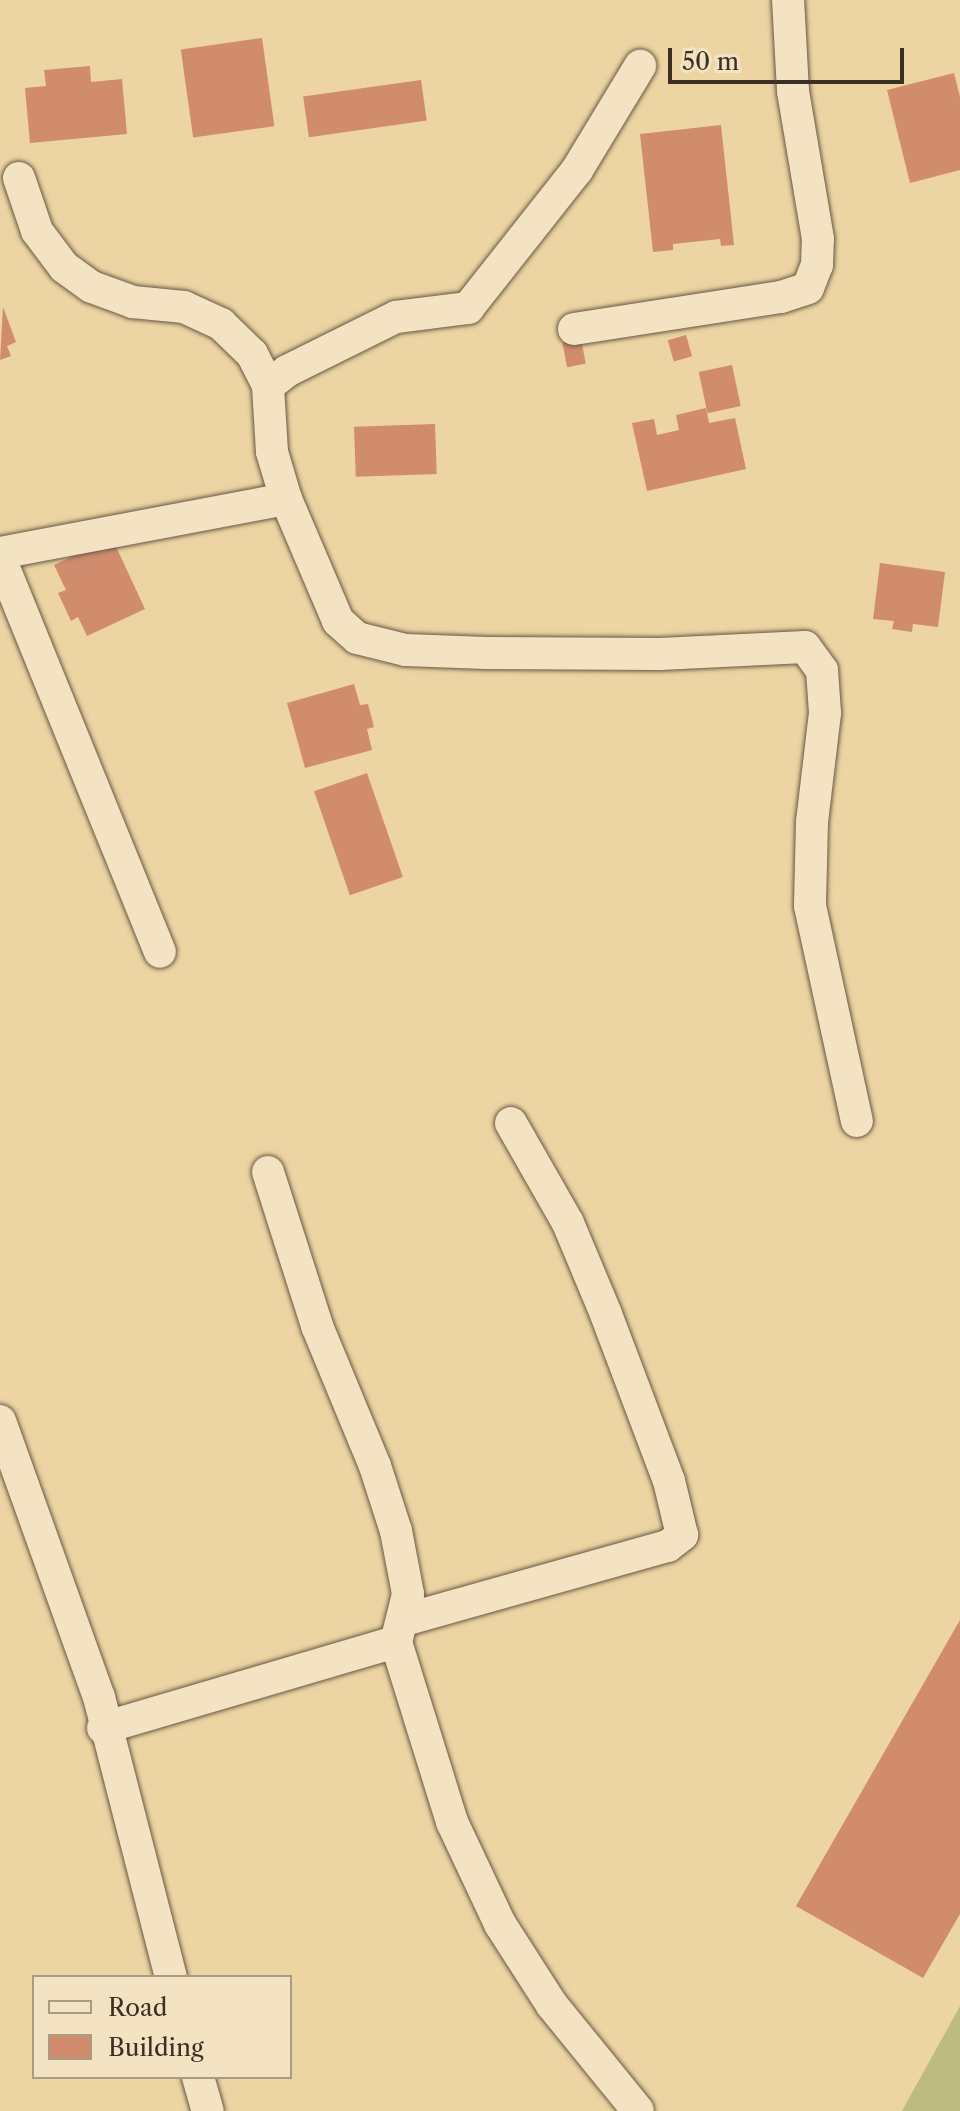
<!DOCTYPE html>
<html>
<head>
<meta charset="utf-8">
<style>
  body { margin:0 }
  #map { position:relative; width:960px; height:2111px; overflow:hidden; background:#ecd4a3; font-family:"Libre Caslon Text",serif }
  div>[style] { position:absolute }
  .green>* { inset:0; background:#bdbb81 }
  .building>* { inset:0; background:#d08c6d; transform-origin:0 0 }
  .roads { filter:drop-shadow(0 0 2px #685843) drop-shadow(0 0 2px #685843) }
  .minor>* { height:32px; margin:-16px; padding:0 16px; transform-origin:16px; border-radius:16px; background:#f3e3c3 }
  span { translate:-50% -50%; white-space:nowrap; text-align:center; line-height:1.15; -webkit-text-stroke:8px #f3e3c3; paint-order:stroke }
  .legend { position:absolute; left:32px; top:1975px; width:260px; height:104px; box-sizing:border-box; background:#f3e3c3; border:2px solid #aa9b83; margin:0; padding:10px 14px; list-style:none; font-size:24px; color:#3c2f23 }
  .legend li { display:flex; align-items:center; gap:16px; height:40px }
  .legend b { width:40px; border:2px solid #aa9b83 }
  .scale { position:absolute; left:668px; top:48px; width:236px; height:36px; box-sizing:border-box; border:4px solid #3c2f23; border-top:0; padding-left:10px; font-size:24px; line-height:28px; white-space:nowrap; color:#3c2f23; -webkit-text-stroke:6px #f3e3c3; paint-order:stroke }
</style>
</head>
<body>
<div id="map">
  <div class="green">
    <div style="clip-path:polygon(960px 2006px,960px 2111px,902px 2111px)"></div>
  </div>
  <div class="building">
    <div style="left:262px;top:38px;width:89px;height:82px;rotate:82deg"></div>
    <div style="clip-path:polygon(90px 66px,91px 82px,122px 79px,127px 134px,30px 143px,25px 88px,46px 86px,44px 70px)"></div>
    <div style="clip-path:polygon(954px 73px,960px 97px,960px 170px,910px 183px,887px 90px)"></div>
    <div style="left:421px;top:80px;width:41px;height:119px;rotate:82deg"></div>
    <div style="clip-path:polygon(721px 125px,734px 245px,721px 246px,720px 239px,673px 244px,673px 250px,653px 252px,640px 134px)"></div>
    <div style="clip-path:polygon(3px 307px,16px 342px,7px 346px,11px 356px,0 360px)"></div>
    <div style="left:686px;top:335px;width:22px;height:19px;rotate:74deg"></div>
    <div style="left:581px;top:339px;width:25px;height:19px;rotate:79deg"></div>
    <div style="left:732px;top:365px;width:42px;height:34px;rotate:78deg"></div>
    <div style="clip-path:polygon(706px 408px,709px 423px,735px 418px,746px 469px,647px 491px,632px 423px,654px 419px,657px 435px,679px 430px,676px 415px)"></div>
    <div style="left:435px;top:424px;width:50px;height:81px;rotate:88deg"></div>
    <div style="clip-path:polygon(112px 538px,145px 609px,87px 636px,78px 617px,71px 621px,58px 593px,66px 590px,54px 565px)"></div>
    <div style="clip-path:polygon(880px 563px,945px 572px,938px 627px,913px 624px,912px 632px,892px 629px,894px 621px,873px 619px)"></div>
    <div style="clip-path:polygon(354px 684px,360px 705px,368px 704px,374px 727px,367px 729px,372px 750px,305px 768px,287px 703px)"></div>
    <div style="left:367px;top:773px;width:110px;height:56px;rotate:71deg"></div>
    <div style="clip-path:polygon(960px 1620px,960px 1914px,923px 1978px,796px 1906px)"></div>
  </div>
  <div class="roads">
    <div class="minor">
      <div style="left:19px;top:178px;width:56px;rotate:71.2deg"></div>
      <div style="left:37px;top:231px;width:45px;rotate:53.1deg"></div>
      <div style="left:64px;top:267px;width:34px;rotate:36deg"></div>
      <div style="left:92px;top:287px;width:44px;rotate:20.1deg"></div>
      <div style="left:133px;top:302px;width:51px;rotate:5.6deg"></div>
      <div style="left:184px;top:307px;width:41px;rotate:24.7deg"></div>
      <div style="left:221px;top:324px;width:43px;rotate:44.1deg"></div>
      <div style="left:252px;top:354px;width:36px;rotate:63deg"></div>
      <div style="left:574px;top:329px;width:209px;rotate:-8.8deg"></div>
      <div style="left:781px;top:297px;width:28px;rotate:-18deg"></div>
      <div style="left:808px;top:288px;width:25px;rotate:-69deg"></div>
      <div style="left:817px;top:265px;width:26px;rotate:-88deg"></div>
      <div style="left:818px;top:239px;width:150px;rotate:-99.6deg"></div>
      <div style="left:793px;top:91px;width:91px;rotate:-93.1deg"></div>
      <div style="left:286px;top:499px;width:49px;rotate:-106.6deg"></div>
      <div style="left:272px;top:452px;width:66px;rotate:-93.5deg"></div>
      <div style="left:268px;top:386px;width:24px;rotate:-38deg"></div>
      <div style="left:287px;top:371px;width:122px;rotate:-26.4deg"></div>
      <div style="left:396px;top:317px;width:73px;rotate:-7.1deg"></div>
      <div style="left:468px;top:308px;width:176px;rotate:-51.7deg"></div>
      <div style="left:577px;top:170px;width:122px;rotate:-58.8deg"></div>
      <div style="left:0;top:553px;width:291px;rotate:-10.7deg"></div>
      <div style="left:286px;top:499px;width:133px;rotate:66.9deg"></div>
      <div style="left:338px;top:621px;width:25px;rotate:42deg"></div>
      <div style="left:357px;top:638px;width:50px;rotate:13.8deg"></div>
      <div style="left:406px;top:650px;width:80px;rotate:2.1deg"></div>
      <div style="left:486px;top:653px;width:174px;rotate:0.3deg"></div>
      <div style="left:660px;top:654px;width:145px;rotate:-2.8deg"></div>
      <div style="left:805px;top:647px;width:29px;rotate:54deg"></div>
      <div style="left:822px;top:670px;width:43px;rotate:86deg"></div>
      <div style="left:825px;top:713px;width:110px;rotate:96.8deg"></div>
      <div style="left:812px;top:822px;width:84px;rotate:91.4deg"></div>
      <div style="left:810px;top:906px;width:220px;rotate:77.7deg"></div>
      <div style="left:0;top:558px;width:425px;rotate:67.9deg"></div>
      <div style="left:268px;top:1172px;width:162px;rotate:72.3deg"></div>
      <div style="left:317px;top:1326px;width:152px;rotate:67.5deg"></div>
      <div style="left:375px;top:1466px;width:68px;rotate:72.1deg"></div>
      <div style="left:396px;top:1531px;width:64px;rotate:79.2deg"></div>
      <div style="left:408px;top:1594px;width:49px;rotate:104deg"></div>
      <div style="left:396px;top:1642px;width:189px;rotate:72.7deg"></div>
      <div style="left:452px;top:1822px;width:113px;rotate:64.8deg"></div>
      <div style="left:500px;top:1924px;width:96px;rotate:57.3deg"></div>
      <div style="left:552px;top:2005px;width:136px;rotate:50.9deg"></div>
      <div style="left:0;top:1421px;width:293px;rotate:70.3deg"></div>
      <div style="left:99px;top:1697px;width:289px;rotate:75.6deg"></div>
      <div style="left:404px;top:1620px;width:274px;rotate:-15.7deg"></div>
      <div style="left:668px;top:1546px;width:18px;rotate:-38deg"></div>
      <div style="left:682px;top:1535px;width:56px;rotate:-103.5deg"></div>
      <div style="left:669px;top:1481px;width:178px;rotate:-110.7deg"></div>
      <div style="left:606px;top:1314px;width:99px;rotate:-112.7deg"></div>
      <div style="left:568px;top:1223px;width:115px;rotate:-119.7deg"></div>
      <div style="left:103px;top:1728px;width:305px;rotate:-16.4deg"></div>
      <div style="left:198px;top:2077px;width:35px;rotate:74deg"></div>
    </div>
  </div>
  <ul class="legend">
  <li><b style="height:10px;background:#f3e3c3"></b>Road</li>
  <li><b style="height:22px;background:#d08c6d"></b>Building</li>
  </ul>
  <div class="scale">50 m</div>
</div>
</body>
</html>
